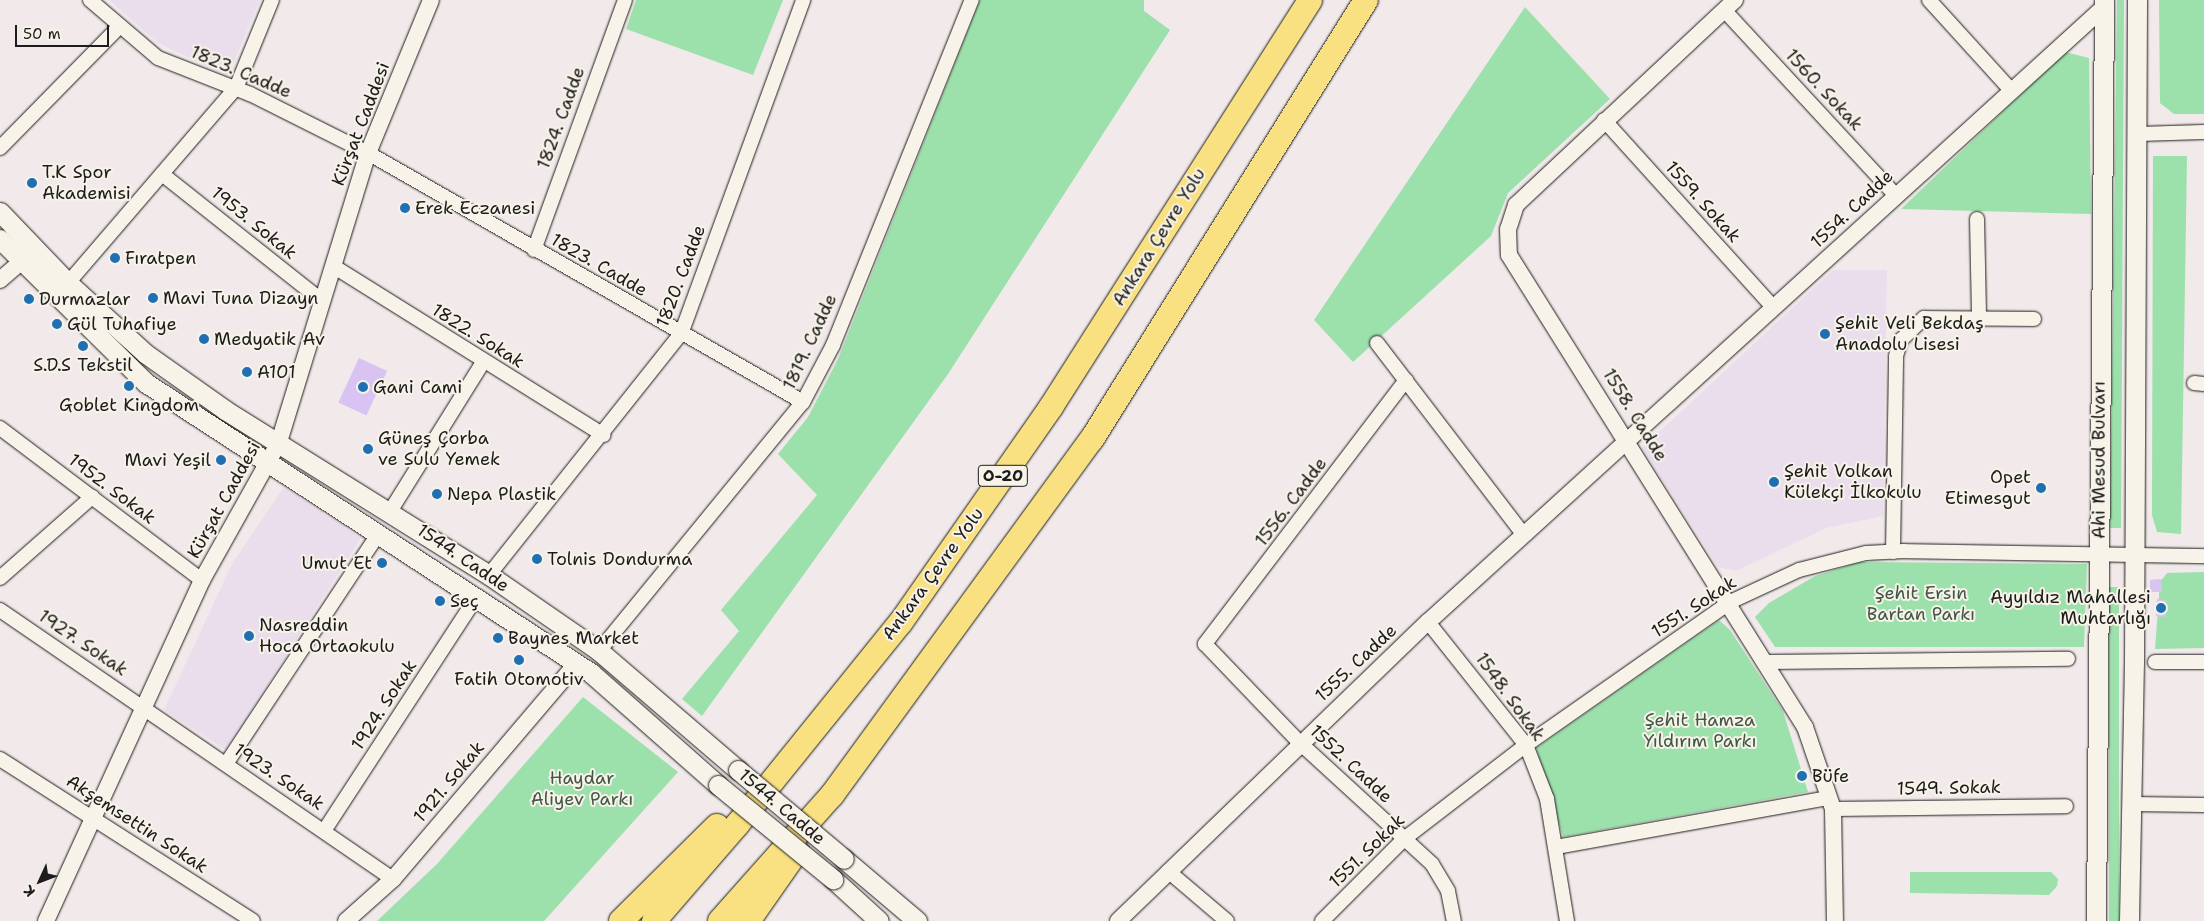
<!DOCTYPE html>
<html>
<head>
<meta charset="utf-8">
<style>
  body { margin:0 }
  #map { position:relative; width:2204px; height:921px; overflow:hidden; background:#f1e9ea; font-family:"Shantell Sans",sans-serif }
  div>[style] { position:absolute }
  .built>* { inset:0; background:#eadeed }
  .green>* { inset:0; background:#9ce0ab; transform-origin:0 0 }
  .building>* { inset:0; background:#d8c3f3; transform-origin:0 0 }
  .roads { filter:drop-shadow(0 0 1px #1c1c1c) drop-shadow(0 0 1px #1c1c1c) }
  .minor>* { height:14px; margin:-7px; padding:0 7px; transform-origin:7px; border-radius:7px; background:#f7f3e8 }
  .tertiary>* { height:16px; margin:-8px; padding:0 8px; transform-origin:8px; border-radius:8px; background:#f7f3e8 }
  .secondary>* { height:19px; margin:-9.5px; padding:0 9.5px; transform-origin:9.5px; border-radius:9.5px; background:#f7f3e8 }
  .motorway>* { height:24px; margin:-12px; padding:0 12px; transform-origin:12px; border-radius:12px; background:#f9e181 }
  .bridges { filter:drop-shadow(0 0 1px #1c1c1c) drop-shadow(0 0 1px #1c1c1c) }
  .secondary-bridge>* { height:19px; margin:-9.5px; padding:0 9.5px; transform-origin:9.5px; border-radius:9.5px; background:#f7f3e8 }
  .dots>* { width:14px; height:14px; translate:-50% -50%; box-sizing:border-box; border:2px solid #f7f3e8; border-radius:50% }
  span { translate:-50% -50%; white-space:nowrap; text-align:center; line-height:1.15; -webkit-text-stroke:4px #f7f3e8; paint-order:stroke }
  .shield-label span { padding:1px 4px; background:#f7f3e8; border:1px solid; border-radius:4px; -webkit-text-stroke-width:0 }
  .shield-label { font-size:16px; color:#1c1c1c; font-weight:700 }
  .street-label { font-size:18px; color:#1c1c1c }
  .poi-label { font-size:18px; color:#1c1c1c }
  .left { translate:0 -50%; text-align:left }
  .right { translate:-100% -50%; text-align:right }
  .park-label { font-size:18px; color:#425747 }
  .north { position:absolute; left:15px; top:856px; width:50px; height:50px; -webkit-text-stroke:4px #f7f3e8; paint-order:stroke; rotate:227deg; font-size:14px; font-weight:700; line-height:20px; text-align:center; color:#1c1c1c }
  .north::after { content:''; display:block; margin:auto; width:18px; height:22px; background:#1c1c1c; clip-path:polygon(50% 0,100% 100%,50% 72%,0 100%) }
  .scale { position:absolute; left:15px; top:25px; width:94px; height:22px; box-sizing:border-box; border:2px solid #1c1c1c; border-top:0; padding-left:6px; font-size:15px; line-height:18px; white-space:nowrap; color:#1c1c1c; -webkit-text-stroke:4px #f7f3e8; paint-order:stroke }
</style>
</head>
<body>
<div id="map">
  <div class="built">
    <div style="clip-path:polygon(109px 0,260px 0,228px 76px,158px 43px)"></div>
    <div style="clip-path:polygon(1833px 270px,1887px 270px,1883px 516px,1826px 528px,1736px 571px,1718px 567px,1642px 448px)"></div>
    <div style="clip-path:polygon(284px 487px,361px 538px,226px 750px,164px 710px,233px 562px)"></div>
  </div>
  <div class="green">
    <div style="clip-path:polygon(636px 0,783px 0,753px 75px,626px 29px)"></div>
    <div style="clip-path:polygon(980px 0,1144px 0,1144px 11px,1170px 30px,948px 374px,702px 716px,682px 699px,739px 631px,721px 610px,817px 495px,778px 454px,808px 417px,838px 359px)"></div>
    <div style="clip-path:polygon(2117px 0,2124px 0,2121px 528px,2110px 528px)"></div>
    <div style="clip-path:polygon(2159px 0,2204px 0,2204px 114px,2174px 114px,2160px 103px)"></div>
    <div style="clip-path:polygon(1525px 7px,1610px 99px,1508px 193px,1491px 236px,1353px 362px,1314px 320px)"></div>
    <div style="clip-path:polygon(2065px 52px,2089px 58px,2091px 214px,1901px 209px)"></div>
    <div style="clip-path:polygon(2153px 156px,2187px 156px,2181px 534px,2157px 532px,2152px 515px)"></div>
    <div style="clip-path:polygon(1860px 562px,2087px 564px,2084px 647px,1775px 647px,1755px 617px,1769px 603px,1815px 576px)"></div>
    <div style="clip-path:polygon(2204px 572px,2204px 648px,2155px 649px,2160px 582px,2167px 573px)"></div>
    <div style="left:2109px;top:587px;width:10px;height:334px"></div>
    <div style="clip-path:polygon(1719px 620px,1730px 630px,1783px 711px,1808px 792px,1563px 837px,1536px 748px)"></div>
    <div style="clip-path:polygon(583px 697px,678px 772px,544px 921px,377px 921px,437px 864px)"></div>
    <div style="clip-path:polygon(1910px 872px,2051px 872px,2058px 879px,2057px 886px,2049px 895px,1910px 893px)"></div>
  </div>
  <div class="building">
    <div style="left:359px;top:358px;width:31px;height:49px;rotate:25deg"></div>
    <div style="clip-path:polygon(2161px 579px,2162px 592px,2150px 592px,2150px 580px)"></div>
    <div style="clip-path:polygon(2157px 599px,2166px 600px,2166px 617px,2156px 616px)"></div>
  </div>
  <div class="roads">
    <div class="minor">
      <div style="left:90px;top:0;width:89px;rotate:40.5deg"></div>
      <div style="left:158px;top:58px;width:99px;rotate:21.4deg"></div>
      <div style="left:250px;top:94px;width:132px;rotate:26.6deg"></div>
      <div style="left:368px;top:153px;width:501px;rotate:29.79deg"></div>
      <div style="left:1929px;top:0;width:120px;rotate:47.7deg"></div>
      <div style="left:1724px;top:10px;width:253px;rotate:47.2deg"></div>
      <div style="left:1604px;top:120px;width:253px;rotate:47.9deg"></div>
      <div style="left:2138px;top:134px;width:66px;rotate:-1.7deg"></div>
      <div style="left:0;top:148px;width:170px;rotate:-45.5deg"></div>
      <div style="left:162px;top:174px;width:204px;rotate:38.4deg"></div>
      <div style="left:1977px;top:219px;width:99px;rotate:88.8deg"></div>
      <div style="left:534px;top:250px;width:266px;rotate:-70deg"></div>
      <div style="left:333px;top:266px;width:319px;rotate:32deg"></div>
      <div style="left:68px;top:283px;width:257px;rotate:-49.3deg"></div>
      <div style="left:236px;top:88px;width:95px;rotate:-67.8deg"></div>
      <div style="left:1377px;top:343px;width:242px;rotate:52.6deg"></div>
      <div style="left:1406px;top:380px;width:332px;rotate:127.3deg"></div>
      <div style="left:1205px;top:644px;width:137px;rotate:46.2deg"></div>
      <div style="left:1300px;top:743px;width:179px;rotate:42.5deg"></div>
      <div style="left:1432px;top:864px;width:31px;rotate:59deg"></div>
      <div style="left:1448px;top:891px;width:31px;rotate:79deg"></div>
      <div style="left:2194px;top:383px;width:10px;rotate:6deg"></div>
      <div style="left:0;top:428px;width:253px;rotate:37deg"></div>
      <div style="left:391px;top:510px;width:174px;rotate:-58.1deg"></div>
      <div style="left:1893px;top:552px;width:196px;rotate:-89.1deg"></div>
      <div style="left:1896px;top:356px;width:17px;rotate:-73deg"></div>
      <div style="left:1901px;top:340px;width:32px;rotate:-44deg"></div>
      <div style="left:1924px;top:318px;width:110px;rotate:0.5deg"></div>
      <div style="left:489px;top:575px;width:308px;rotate:-51.5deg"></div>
      <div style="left:681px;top:334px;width:356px;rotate:-69.9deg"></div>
      <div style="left:0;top:578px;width:123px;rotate:-41.4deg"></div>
      <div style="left:0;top:610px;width:476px;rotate:34.4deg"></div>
      <div style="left:1428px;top:622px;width:157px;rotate:51.5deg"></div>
      <div style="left:1526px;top:745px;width:58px;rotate:68.7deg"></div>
      <div style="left:1547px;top:799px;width:124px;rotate:80.7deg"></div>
      <div style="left:599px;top:651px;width:322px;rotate:-50.7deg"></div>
      <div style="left:803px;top:402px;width:64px;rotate:-62.2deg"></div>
      <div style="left:833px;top:345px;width:372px;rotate:-68.1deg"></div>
      <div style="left:1768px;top:662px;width:300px;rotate:-0.6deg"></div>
      <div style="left:2155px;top:662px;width:49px"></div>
      <div style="left:0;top:759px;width:300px;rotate:32.6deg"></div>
      <div style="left:226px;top:764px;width:276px;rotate:-56.5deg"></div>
      <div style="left:2131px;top:804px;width:73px;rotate:0.8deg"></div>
      <div style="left:1833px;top:809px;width:233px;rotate:-0.7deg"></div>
      <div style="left:324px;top:831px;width:277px;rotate:-56.9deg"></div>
      <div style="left:1556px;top:847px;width:277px;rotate:-10.2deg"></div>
      <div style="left:1168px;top:871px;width:77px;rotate:40.3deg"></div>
      <div style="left:1322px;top:921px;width:116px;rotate:-45deg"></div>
      <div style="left:1404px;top:839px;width:154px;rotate:-37.6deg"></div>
      <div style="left:1526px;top:745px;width:249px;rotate:-35deg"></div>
      <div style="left:1730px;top:602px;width:76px;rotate:-24.9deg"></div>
      <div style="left:1799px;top:570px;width:69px;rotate:-14.2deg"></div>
      <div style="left:1866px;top:553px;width:38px;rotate:-3deg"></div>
      <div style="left:1904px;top:551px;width:300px;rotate:1deg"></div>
    </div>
    <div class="tertiary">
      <div style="left:1735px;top:0;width:300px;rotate:136.9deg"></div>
      <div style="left:1516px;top:205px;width:25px;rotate:108deg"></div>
      <div style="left:1508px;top:229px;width:26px;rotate:88deg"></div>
      <div style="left:1509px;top:255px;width:557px;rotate:57.91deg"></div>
      <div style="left:1805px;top:727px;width:87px;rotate:71.1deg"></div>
      <div style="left:1833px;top:809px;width:112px;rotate:89deg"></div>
      <div style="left:0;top:280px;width:29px;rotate:-41deg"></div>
      <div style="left:46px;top:921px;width:375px;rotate:-65.4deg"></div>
      <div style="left:202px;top:580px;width:158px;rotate:-60.8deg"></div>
      <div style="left:279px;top:442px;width:302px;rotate:-72.9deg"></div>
      <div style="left:368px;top:153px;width:165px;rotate:-67.6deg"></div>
      <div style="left:346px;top:921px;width:63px;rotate:-41.8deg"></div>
      <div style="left:393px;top:879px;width:282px;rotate:-49.6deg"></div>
      <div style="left:1118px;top:921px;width:431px;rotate:-44deg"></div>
      <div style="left:1428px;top:622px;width:914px;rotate:-42.29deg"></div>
    </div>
    <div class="secondary">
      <div style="left:0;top:212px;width:98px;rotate:46.2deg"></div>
      <div style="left:68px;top:283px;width:105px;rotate:42.3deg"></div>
      <div style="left:146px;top:354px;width:97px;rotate:35.3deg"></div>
      <div style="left:225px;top:410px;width:311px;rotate:32deg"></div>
      <div style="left:489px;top:575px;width:134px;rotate:34.6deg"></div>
      <div style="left:599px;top:651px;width:183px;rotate:40.6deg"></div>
      <div style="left:0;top:239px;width:205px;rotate:44.6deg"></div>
      <div style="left:146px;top:383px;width:531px;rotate:33.09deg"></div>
      <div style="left:591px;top:673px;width:169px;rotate:41.4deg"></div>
      <div style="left:844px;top:859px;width:96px;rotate:40.3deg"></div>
      <div style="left:833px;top:879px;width:62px;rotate:42.4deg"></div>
      <div style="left:2096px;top:921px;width:921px;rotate:-89.5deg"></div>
      <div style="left:2129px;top:921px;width:259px;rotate:-88.9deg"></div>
      <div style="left:2134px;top:662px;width:662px;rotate:-89.74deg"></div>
    </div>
    <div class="motorway">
      <div style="left:621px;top:921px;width:135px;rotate:-44.7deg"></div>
      <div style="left:654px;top:921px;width:127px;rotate:-49.2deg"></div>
      <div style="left:737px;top:825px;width:261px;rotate:-51.1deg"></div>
      <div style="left:901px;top:622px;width:262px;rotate:-55.1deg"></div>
      <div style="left:1051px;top:407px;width:482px;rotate:-57.5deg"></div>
      <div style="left:720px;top:921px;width:169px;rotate:-48.4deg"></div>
      <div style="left:832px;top:795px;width:441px;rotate:-53.9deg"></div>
      <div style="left:1092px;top:439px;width:517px;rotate:-58.03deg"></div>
      <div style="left:748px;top:921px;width:85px;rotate:-55deg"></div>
    </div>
  </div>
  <div class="bridges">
    <div class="secondary-bridge">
      <div style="left:738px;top:770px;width:138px;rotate:40deg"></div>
      <div style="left:718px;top:785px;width:149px;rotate:39.3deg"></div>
    </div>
  </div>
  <div class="dots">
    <div style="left:32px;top:183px;background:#1f6fb2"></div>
    <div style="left:405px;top:208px;background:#1f6fb2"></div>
    <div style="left:115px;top:258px;background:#1f6fb2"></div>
    <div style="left:153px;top:298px;background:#1f6fb2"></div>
    <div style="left:29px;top:299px;background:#1f6fb2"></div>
    <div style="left:57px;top:324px;background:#1f6fb2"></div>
    <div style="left:1825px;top:334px;background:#1f6fb2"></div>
    <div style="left:204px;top:339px;background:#1f6fb2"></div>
    <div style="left:83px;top:346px;background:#1f6fb2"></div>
    <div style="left:247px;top:372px;background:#1f6fb2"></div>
    <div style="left:129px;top:386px;background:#1f6fb2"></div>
    <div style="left:363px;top:387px;background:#1f6fb2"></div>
    <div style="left:368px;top:449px;background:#1f6fb2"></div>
    <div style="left:221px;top:460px;background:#1f6fb2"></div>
    <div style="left:1774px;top:482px;background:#1f6fb2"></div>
    <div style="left:2041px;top:488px;background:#1f6fb2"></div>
    <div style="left:437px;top:494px;background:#1f6fb2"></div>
    <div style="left:537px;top:559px;background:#1f6fb2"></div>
    <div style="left:382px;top:563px;background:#1f6fb2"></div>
    <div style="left:440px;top:601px;background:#1f6fb2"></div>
    <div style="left:2161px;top:608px;background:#1f6fb2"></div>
    <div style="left:249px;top:636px;background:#1f6fb2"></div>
    <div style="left:498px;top:638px;background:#1f6fb2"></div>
    <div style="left:519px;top:660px;background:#1f6fb2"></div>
    <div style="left:1802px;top:776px;background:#1f6fb2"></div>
  </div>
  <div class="shield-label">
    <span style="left:1003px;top:476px">O-20</span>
  </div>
  <div class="street-label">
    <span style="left:241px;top:72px;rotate:23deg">1823. Cadde</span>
    <span style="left:1824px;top:90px;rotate:47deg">1560. Sokak</span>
    <span style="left:561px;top:118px;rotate:-70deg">1824. Cadde</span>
    <span style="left:361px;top:124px;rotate:-69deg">Kürşat Caddesi</span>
    <span style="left:1703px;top:202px;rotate:48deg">1559. Sokak</span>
    <span style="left:1852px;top:209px;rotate:-43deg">1554. Cadde</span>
    <span style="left:254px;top:223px;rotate:39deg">1953. Sokak</span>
    <span style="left:1159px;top:237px;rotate:-58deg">Ankara Çevre Yolu</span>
    <span style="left:599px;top:265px;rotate:30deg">1823. Cadde</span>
    <span style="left:681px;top:276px;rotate:-69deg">1820. Cadde</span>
    <span style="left:478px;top:336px;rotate:32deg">1822. Sokak</span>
    <span style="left:810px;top:342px;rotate:-65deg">1819. Cadde</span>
    <span style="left:1635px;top:415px;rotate:58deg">1558. Cadde</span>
    <span style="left:2099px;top:460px;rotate:-90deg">Ahi Mesud Bulvarı</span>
    <span style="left:112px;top:489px;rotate:37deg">1952. Sokak</span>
    <span style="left:224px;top:500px;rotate:-61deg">Kürşat Caddesi</span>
    <span style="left:1291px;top:502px;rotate:-53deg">1556. Cadde</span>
    <span style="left:463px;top:558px;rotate:34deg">1544. Cadde</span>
    <span style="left:933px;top:574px;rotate:-54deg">Ankara Çevre Yolu</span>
    <span style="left:1694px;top:607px;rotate:-33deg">1551. Sokak</span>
    <span style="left:83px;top:643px;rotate:34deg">1927. Sokak</span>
    <span style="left:1356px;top:663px;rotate:-43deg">1555. Cadde</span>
    <span style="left:1510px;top:697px;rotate:54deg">1548. Sokak</span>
    <span style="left:384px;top:705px;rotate:-57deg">1924. Sokak</span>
    <span style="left:1351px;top:764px;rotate:43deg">1552. Cadde</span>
    <span style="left:279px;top:777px;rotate:34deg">1923. Sokak</span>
    <span style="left:449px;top:782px;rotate:-50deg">1921. Sokak</span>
    <span style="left:1949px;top:788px;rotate:-1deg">1549. Sokak</span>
    <span style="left:782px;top:807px;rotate:40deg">1544. Cadde</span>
    <span style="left:137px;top:824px;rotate:33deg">Akşemsettin Sokak</span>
    <span style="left:1367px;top:851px;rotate:-44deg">1551. Sokak</span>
  </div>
  <div class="poi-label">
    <span class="left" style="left:42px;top:183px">T.K Spor<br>Akademisi</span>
    <span class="left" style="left:415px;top:208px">Erek Eczanesi</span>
    <span class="left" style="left:125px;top:258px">Fıratpen</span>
    <span class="left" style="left:163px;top:298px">Mavi Tuna Dizayn</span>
    <span class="left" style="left:39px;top:299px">Durmazlar</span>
    <span class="left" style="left:67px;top:324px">Gül Tuhafiye</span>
    <span class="left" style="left:1835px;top:334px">Şehit Veli Bekdaş<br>Anadolu Lisesi</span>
    <span class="left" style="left:214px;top:339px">Medyatik Av</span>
    <span style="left:83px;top:365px">S.D.S Tekstil</span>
    <span class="left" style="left:257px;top:372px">A101</span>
    <span class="left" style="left:373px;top:387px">Gani Cami</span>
    <span style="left:129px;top:405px">Goblet Kingdom</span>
    <span class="left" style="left:378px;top:449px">Güneş Çorba<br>ve Sulu Yemek</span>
    <span class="right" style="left:211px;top:460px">Mavi Yeşil</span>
    <span class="left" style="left:1784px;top:482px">Şehit Volkan<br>Külekçi İlkokulu</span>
    <span class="right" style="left:2031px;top:488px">Opet<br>Etimesgut</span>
    <span class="left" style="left:447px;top:494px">Nepa Plastik</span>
    <span class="left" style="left:547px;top:559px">Tolnis Dondurma</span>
    <span class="right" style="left:372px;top:563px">Umut Et</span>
    <span class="right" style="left:2151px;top:608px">Ayyıldız Mahallesi<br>Muhtarlığı</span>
    <span class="left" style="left:450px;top:601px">Seç</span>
    <span class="left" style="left:259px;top:636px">Nasreddin<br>Hoca Ortaokulu</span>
    <span class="left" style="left:508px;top:638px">Baynes Market</span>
    <span style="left:519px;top:679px">Fatih Otomotiv</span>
    <span class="left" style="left:1812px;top:776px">Büfe</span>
  </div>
  <div class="park-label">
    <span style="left:1921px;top:604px">Şehit Ersin<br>Bartan Parkı</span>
    <span style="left:1700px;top:731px">Şehit Hamza<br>Yıldırım Parkı</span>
    <span style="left:582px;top:789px">Haydar<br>Aliyev Parkı</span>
  </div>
  <div class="north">K</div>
  <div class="scale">50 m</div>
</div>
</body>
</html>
